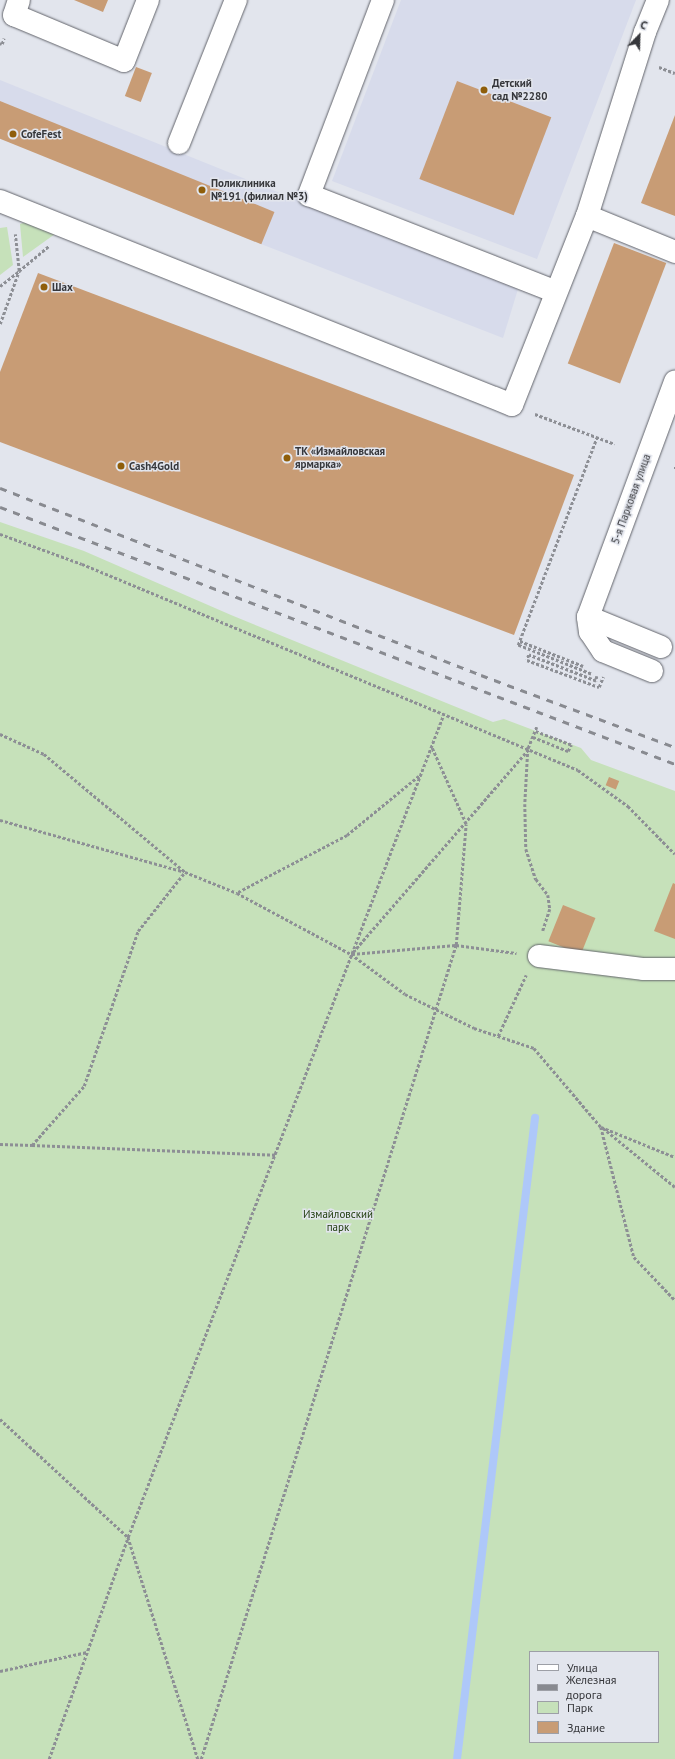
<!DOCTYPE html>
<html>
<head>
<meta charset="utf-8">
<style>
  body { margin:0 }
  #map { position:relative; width:675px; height:1759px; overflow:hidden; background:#e2e5ed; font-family:"PT Sans",sans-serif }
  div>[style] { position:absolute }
  .built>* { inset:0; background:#d7dbeb }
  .green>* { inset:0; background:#c6e1ba }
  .stream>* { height:8px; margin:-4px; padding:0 4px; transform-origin:4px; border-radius:4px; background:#aec8f9 }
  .building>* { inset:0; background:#c89c75; transform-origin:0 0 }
  .path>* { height:2.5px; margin-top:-1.25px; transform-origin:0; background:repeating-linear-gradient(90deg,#8d8f95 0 3px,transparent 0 5px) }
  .roads { filter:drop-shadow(0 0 1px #62646b) drop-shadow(0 0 1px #62646b) }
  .minor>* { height:22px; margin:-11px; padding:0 11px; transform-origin:11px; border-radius:11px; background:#fff }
  .rail>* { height:3px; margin-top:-1.5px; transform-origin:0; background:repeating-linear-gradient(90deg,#888a90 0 7px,transparent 0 14px) }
  .dots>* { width:11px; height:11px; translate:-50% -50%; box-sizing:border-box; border:2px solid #e2e5ed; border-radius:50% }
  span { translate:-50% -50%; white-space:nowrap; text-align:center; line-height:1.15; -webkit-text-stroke:3px #e2e5ed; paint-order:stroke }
  .poi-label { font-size:11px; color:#36373b; font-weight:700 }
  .left { translate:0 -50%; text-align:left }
  .street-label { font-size:11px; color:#36373b }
  .park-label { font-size:11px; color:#1a3907 }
  .legend { position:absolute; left:529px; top:1651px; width:130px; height:92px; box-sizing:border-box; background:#e2e5ed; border:1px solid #9d9fa6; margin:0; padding:5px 7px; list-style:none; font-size:12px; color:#36373b }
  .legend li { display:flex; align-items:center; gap:8px; height:20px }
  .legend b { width:20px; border:1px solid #9d9fa6 }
  .north { position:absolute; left:619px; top:16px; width:40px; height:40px; -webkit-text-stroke:3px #e2e5ed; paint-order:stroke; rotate:23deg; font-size:11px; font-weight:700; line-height:16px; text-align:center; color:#36373b }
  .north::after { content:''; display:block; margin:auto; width:14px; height:18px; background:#36373b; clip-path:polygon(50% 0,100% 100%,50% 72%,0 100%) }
</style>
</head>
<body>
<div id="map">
  <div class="built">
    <div style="clip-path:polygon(401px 0,636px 0,537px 259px,332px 181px)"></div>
    <div style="clip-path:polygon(0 80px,518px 289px,503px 338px,261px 244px,0 136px)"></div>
  </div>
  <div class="green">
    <div style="clip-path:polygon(26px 222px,55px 234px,23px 257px,20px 224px)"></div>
    <div style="clip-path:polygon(7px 227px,13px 265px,0 275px,0 228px)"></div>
    <div style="clip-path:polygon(evenodd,0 522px,84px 551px,231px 615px,493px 722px,504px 719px,581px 748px,591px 760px,675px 791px,675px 1759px,0 1759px,0 522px,530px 1652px,658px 1652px,658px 1742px,530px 1742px,530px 1652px)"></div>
  </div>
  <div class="stream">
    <div style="left:457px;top:1759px;width:646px;rotate:-83.06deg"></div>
  </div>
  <div class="building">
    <div style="clip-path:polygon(74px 0,108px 0,103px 12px)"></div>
    <div style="left:136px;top:67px;width:17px;height:31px;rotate:21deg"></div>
    <div style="left:457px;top:81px;width:101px;height:105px;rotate:21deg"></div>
    <div style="left:0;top:101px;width:296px;height:35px;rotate:22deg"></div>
    <div style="clip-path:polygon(675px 115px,675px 216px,641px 203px)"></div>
    <div style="left:614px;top:243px;width:56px;height:129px;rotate:21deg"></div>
    <div style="clip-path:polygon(38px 273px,574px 475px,514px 635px,0 442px,0 372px)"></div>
    <div style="left:609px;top:777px;width:11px;height:9px;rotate:22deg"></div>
    <div style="clip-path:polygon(673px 883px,675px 884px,675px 939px,654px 931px)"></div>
    <div style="left:563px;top:905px;width:35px;height:39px;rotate:22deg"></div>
  </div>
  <div class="path">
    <div style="left:0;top:43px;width:2px;rotate:27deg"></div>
    <div style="left:2px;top:44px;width:6px;rotate:-72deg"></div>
    <div style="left:659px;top:67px;width:17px;rotate:21deg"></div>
    <div style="left:0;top:286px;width:24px;rotate:-38deg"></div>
    <div style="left:19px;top:271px;width:37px;rotate:-96deg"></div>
    <div style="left:0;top:324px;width:56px;rotate:-70.3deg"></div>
    <div style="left:19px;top:271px;width:39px;rotate:-40deg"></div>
    <div style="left:535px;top:414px;width:85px;rotate:20.6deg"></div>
    <div style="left:674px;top:468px;width:1px"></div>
    <div style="left:0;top:534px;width:87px;rotate:20.1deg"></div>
    <div style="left:82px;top:564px;width:537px;rotate:22.55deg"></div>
    <div style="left:578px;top:770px;width:62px;rotate:35.8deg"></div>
    <div style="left:628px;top:806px;width:67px;rotate:45.6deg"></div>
    <div style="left:520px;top:641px;width:68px;rotate:21.6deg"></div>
    <div style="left:591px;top:674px;width:79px;rotate:-158.3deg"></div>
    <div style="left:518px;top:645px;width:222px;rotate:-69.2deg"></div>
    <div style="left:597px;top:676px;width:5px;rotate:101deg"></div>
    <div style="left:596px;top:681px;width:72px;rotate:-158.8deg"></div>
    <div style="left:529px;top:655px;width:5px;rotate:112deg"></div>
    <div style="left:527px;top:660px;width:77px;rotate:20.6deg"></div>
    <div style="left:599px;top:687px;width:11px;rotate:-68deg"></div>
    <div style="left:537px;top:727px;width:24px;rotate:112deg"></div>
    <div style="left:528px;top:749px;width:55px;rotate:93.1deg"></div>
    <div style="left:525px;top:804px;width:45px;rotate:88.7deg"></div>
    <div style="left:526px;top:849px;width:32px;rotate:72deg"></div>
    <div style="left:536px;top:879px;width:20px;rotate:53deg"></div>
    <div style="left:548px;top:895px;width:14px;rotate:82deg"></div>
    <div style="left:550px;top:909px;width:23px;rotate:108deg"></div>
    <div style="left:0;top:734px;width:48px;rotate:24.4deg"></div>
    <div style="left:44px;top:754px;width:184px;rotate:39.9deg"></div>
    <div style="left:533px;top:737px;width:38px;rotate:22deg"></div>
    <div style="left:568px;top:751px;width:7px;rotate:-63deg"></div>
    <div style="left:571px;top:745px;width:39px;rotate:-159deg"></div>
    <div style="left:0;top:820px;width:189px;rotate:15.7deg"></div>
    <div style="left:238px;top:892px;width:123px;rotate:-27.6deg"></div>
    <div style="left:347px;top:835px;width:96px;rotate:-39.5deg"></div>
    <div style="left:353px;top:952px;width:267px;rotate:-49.1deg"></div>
    <div style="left:352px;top:954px;width:104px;rotate:-4.9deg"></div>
    <div style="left:456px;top:945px;width:61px;rotate:7.6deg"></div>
    <div style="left:498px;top:1036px;width:67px;rotate:-65.3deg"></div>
    <div style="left:601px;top:1127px;width:134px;rotate:75.8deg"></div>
    <div style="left:634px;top:1257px;width:59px;rotate:46.4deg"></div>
    <div style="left:603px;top:1128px;width:93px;rotate:39.3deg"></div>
    <div style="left:0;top:1144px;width:32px;rotate:2deg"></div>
    <div style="left:32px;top:1145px;width:79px;rotate:-48.6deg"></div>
    <div style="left:84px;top:1086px;width:164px;rotate:-70.8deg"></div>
    <div style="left:138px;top:931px;width:75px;rotate:-51.5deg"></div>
    <div style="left:185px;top:872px;width:56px;rotate:22deg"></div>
    <div style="left:237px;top:893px;width:129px;rotate:28.2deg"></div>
    <div style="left:351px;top:954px;width:67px;rotate:36.5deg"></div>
    <div style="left:405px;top:994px;width:77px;rotate:26.2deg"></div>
    <div style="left:474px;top:1028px;width:63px;rotate:18.4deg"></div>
    <div style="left:534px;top:1048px;width:104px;rotate:49.7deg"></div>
    <div style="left:601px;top:1127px;width:80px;rotate:22.1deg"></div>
    <div style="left:32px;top:1145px;width:245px;rotate:2.3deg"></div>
    <div style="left:0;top:1419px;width:174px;rotate:42.7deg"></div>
    <div style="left:128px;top:1537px;width:233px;rotate:72.5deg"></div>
    <div style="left:0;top:1671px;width:89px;rotate:-12.3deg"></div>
    <div style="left:49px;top:1759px;width:236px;rotate:-70.4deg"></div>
    <div style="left:128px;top:1537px;width:879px;rotate:-69.01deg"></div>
    <div style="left:201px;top:1759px;width:853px;rotate:-72.61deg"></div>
    <div style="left:456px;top:945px;width:121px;rotate:-85.3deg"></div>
    <div style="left:466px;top:824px;width:83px;rotate:-114.1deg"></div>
  </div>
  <div class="roads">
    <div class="minor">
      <div style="left:19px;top:0;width:16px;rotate:108deg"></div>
      <div style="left:14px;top:15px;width:119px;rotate:22.7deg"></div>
      <div style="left:124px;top:61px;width:66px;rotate:-68.5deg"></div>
      <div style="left:383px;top:0;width:209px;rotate:110.8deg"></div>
      <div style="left:309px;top:195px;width:265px;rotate:21.4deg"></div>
      <div style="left:179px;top:143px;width:154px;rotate:-68.3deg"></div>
      <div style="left:0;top:201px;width:551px;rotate:21.72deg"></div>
      <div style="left:512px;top:405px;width:203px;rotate:-68.4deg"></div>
      <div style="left:587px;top:216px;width:95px;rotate:22.2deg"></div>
      <div style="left:587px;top:216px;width:193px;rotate:-72.5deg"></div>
      <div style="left:645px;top:32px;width:35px;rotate:-68deg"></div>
      <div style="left:588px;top:617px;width:79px;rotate:22.3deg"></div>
      <div style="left:652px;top:671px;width:53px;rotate:-157.8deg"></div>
      <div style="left:603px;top:651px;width:23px;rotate:-124deg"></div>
      <div style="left:590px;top:632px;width:15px;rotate:-98deg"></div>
      <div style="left:588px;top:617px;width:251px;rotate:-69.7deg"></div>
      <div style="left:539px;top:956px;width:106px;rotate:7.1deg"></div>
      <div style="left:644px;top:969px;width:31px"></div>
    </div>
  </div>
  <div class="rail">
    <div style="left:0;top:488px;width:516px;rotate:21.24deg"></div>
    <div style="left:481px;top:675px;width:207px;rotate:20.4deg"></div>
    <div style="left:0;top:507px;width:722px;rotate:20.84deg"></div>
  </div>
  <div class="dots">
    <div style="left:484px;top:90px;background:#8f5e0b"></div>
    <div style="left:13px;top:134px;background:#8f5e0b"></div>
    <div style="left:202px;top:190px;background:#8f5e0b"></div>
    <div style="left:44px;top:287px;background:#8f5e0b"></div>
    <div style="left:287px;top:458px;background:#8f5e0b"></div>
    <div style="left:121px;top:466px;background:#8f5e0b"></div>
  </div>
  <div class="poi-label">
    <span class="left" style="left:492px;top:90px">Детский<br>сад №2280</span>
    <span class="left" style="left:21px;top:134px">CofeFest</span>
    <span class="left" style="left:211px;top:190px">Поликлиника<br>№191 (филиал №3)</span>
    <span class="left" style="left:52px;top:287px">Шах</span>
    <span class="left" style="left:295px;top:458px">ТК «Измайловская<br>ярмарка»</span>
    <span class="left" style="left:129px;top:466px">Cash4Gold</span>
  </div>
  <div class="street-label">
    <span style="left:631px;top:499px;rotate:-70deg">5-я Парковая улица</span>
  </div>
  <div class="park-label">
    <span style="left:338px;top:1221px">Измайловский<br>парк</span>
  </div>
  <ul class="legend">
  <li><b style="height:5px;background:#fff"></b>Улица</li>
  <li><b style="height:5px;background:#888a90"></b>Железная дорога</li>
  <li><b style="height:11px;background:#c6e1ba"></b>Парк</li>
  <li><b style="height:11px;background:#c89c75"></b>Здание</li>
  </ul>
  <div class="north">С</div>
</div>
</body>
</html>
